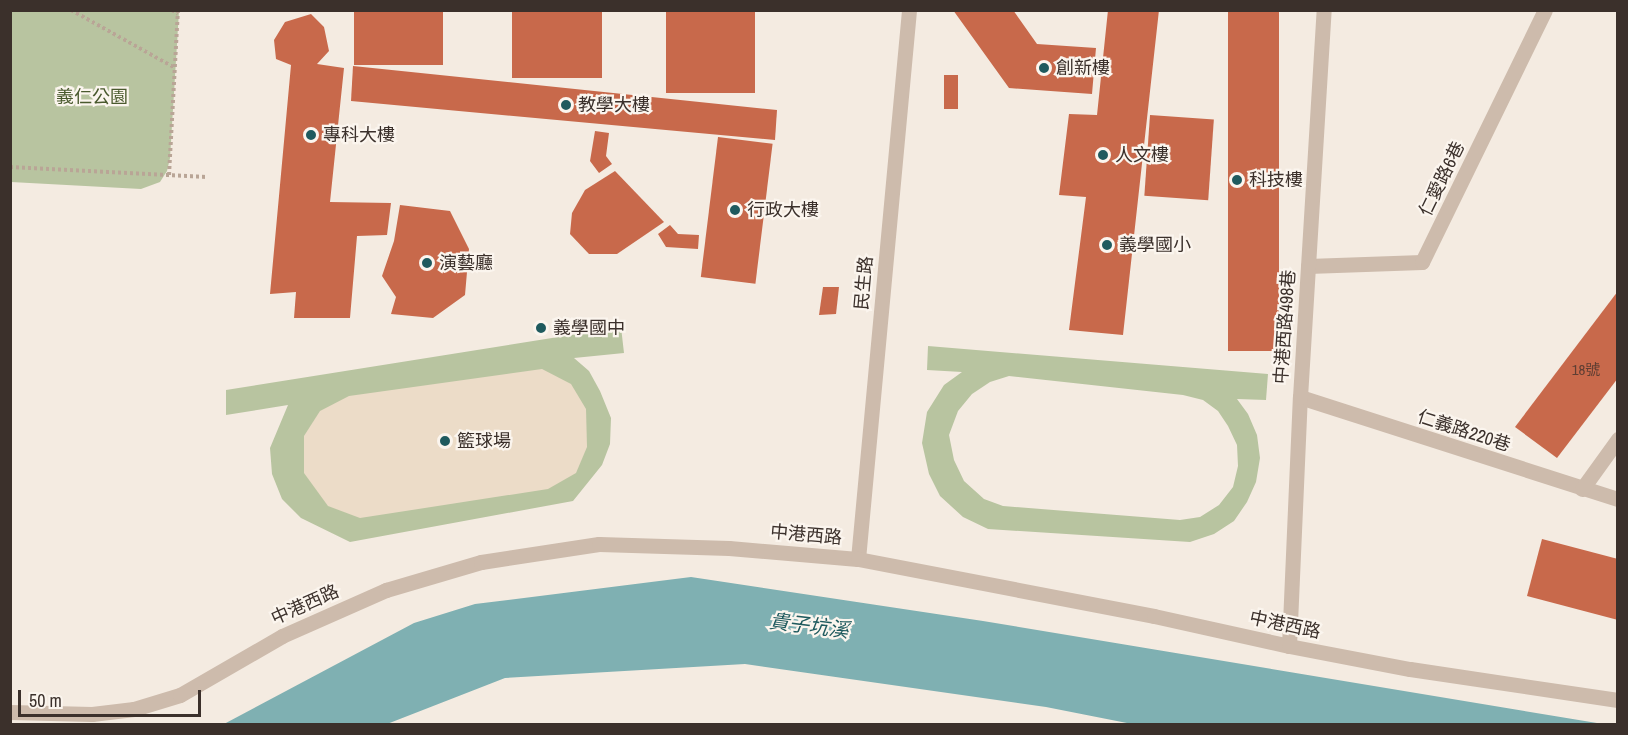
<!DOCTYPE html>
<html>
<head>
<meta charset="utf-8">
<style>
  body { margin:0 }
  #map { position:relative; width:1628px; height:735px; overflow:hidden; background:#f4ebe1; font-family:"Archivo Narrow","Noto Sans TC",sans-serif }
  div>[style] { position:absolute }
  .green>* { inset:0; background:#b8c4a0 }
  .plaza>* { inset:0; background:#ecdcc8 }
  .water>* { inset:0; background:#7fb0b2 }
  .building>* { inset:0; background:#c8694b; transform-origin:0 0 }
  .path>* { height:4px; margin-top:-2px; transform-origin:0; background:repeating-linear-gradient(90deg,#b9a596 0 3px,transparent 0 6px) }
  .minor>* { height:15px; margin:-7.5px; padding:0 7.5px; transform-origin:7.5px; border-radius:7.5px; background:#cdbbac }
  .dots>* { width:16px; height:16px; translate:-50% -50%; box-sizing:border-box; border:3px solid #fbf5ee; border-radius:50% }
  span { translate:-50% -50%; white-space:nowrap; text-align:center; line-height:1.15; -webkit-text-stroke:4.5px #fbf5ee; paint-order:stroke }
  .number-label { font-size:15px; color:#5e3e33 }
  .number-label span { -webkit-text-stroke-width:0 }
  .poi-label { font-size:18px; color:#3b302b }
  .left { translate:0 -50%; text-align:left }
  .park-label { font-size:18px; color:#4a5a2e }
  .street-label { font-size:18px; color:#3b302b }
  .water-label { font-size:20px; color:#1f5a5e; font-style:italic }
  .frame { position:absolute; inset:0; border:12px solid #3b302b; pointer-events:none }
  .scale { position:absolute; left:18px; top:690px; width:183px; height:27px; box-sizing:border-box; border:3px solid #3b302b; border-top:0; padding-left:8px; font-size:18px; line-height:21px; white-space:nowrap; color:#3b302b; -webkit-text-stroke:4px #fbf5ee; paint-order:stroke }
</style>
</head>
<body>
<div id="map">
  <div class="green">
    <div style="clip-path:polygon(10px 11px,179px 11px,170px 158px,167px 171px,160px 182px,141px 189px,11px 182px)"></div>
    <div style="clip-path:polygon(621px 327px,624px 353px,574px 358px,589px 371px,600px 391px,611px 418px,610px 444px,602px 465px,573px 501px,350px 542px,301px 518px,282px 499px,272px 474px,270px 448px,288px 405px,226px 415px,226px 390px)"></div>
    <div style="clip-path:polygon(evenodd,928px 346px,1268px 374px,1266px 400px,1237px 399px,1248px 414px,1257px 435px,1260px 458px,1256px 482px,1247px 502px,1234px 521px,1214px 534px,1190px 542px,988px 529px,963px 517px,940px 496px,929px 474px,922px 443px,927px 412px,944px 385px,962px 372px,927px 370px,928px 346px,1009px 376px,1183px 395px,1203px 400px,1218px 411px,1228px 426px,1237px 445px,1238px 466px,1233px 487px,1219px 505px,1200px 517px,1180px 520px,1003px 506px,984px 499px,964px 481px,954px 460px,949px 435px,958px 411px,972px 394px,990px 382px,1009px 376px)"></div>
  </div>
  <div class="plaza">
    <div style="clip-path:polygon(542px 369px,571px 384px,586px 409px,587px 447px,576px 473px,548px 489px,360px 518px,328px 506px,304px 473px,304px 436px,320px 411px,349px 396px)"></div>
  </div>
  <div class="water">
    <div style="clip-path:polygon(691px 577px,983px 621px,1603px 724px,1132px 724px,1046px 707px,745px 664px,505px 678px,387px 724px,224px 724px,414px 623px,475px 604px)"></div>
  </div>
  <div class="building">
    <div style="left:354px;top:10px;width:89px;height:55px"></div>
    <div style="left:512px;top:10px;width:90px;height:68px"></div>
    <div style="left:666px;top:10px;width:89px;height:83px"></div>
    <div style="clip-path:polygon(953px 10px,1013px 10px,1037px 44px,1096px 48px,1092px 94px,1009px 88px)"></div>
    <div style="clip-path:polygon(1108px 10px,1159px 10px,1123px 335px,1069px 330px,1086px 197px,1059px 195px,1069px 114px,1097px 115px)"></div>
    <div style="left:1228px;top:10px;width:51px;height:341px"></div>
    <div style="clip-path:polygon(311px 14px,324px 27px,329px 51px,317px 64px,344px 68px,330px 202px,391px 203px,387px 235px,357px 236px,350px 318px,294px 318px,296px 292px,270px 294px,291px 65px,276px 59px,274px 40px,285px 22px)"></div>
    <div style="clip-path:polygon(353px 66px,777px 110px,775px 140px,351px 101px)"></div>
    <div style="left:944px;top:75px;width:14px;height:34px"></div>
    <div style="left:1150px;top:115px;width:64px;height:81px;rotate:4deg"></div>
    <div style="clip-path:polygon(595px 131px,609px 133px,606px 156px,612px 164px,599px 173px,590px 161px)"></div>
    <div style="left:718px;top:137px;width:55px;height:141px;rotate:7deg"></div>
    <div style="clip-path:polygon(615px 171px,664px 222px,617px 254px,589px 254px,570px 234px,572px 213px,585px 190px)"></div>
    <div style="clip-path:polygon(400px 205px,450px 211px,469px 249px,465px 295px,433px 318px,391px 314px,396px 297px,382px 276px,394px 241px)"></div>
    <div style="clip-path:polygon(670px 225px,678px 234px,699px 235px,698px 249px,666px 247px,658px 234px)"></div>
    <div style="clip-path:polygon(823px 287px,839px 287px,836px 314px,819px 315px)"></div>
    <div style="clip-path:polygon(1618px 291px,1618px 378px,1557px 458px,1515px 427px)"></div>
    <div style="clip-path:polygon(1542px 539px,1618px 559px,1618px 620px,1527px 596px)"></div>
  </div>
  <div class="path">
    <div style="left:71px;top:10px;width:119px;rotate:29.1deg"></div>
    <div style="left:172px;top:10px;width:7px;rotate:34deg"></div>
    <div style="left:10px;top:167px;width:197px;rotate:2.9deg"></div>
    <div style="left:169px;top:175px;width:165px;rotate:-86.9deg"></div>
  </div>
  <div class="minor">
    <div style="left:1308px;top:266px;width:114px;rotate:-2deg"></div>
    <div style="left:1422px;top:262px;width:280px;rotate:-64deg"></div>
    <div style="left:1300px;top:397px;width:334px;rotate:17.8deg"></div>
    <div style="left:1582px;top:489px;width:62px;rotate:-54.2deg"></div>
    <div style="left:858px;top:559px;width:551px;rotate:-84.69deg"></div>
    <div style="left:1289px;top:646px;width:249px;rotate:-87.5deg"></div>
    <div style="left:1300px;top:397px;width:388px;rotate:-86.5deg"></div>
    <div style="left:10px;top:712px;width:82px;rotate:1.4deg"></div>
    <div style="left:92px;top:714px;width:42px;rotate:-6.8deg"></div>
    <div style="left:134px;top:709px;width:48px;rotate:-16.9deg"></div>
    <div style="left:180px;top:695px;width:118px;rotate:-30deg"></div>
    <div style="left:282px;top:636px;width:114px;rotate:-23.9deg"></div>
    <div style="left:386px;top:590px;width:99px;rotate:-16.4deg"></div>
    <div style="left:481px;top:562px;width:119px;rotate:-8.7deg"></div>
    <div style="left:599px;top:544px;width:130px;rotate:1.8deg"></div>
    <div style="left:729px;top:548px;width:129px;rotate:4.9deg"></div>
    <div style="left:858px;top:559px;width:301px;rotate:10.9deg"></div>
    <div style="left:1154px;top:616px;width:138px;rotate:12.5deg"></div>
    <div style="left:1289px;top:646px;width:123px;rotate:10.8deg"></div>
    <div style="left:1410px;top:669px;width:210px;rotate:8.5deg"></div>
  </div>
  <div class="dots">
    <div style="left:1044px;top:68px;background:#1f5a5e"></div>
    <div style="left:566px;top:105px;background:#1f5a5e"></div>
    <div style="left:311px;top:135px;background:#1f5a5e"></div>
    <div style="left:1103px;top:155px;background:#1f5a5e"></div>
    <div style="left:1237px;top:180px;background:#1f5a5e"></div>
    <div style="left:735px;top:210px;background:#1f5a5e"></div>
    <div style="left:1107px;top:245px;background:#1f5a5e"></div>
    <div style="left:427px;top:263px;background:#1f5a5e"></div>
    <div style="left:541px;top:328px;background:#1f5a5e"></div>
    <div style="left:445px;top:441px;background:#1f5a5e"></div>
  </div>
  <div class="number-label">
    <span style="left:1586px;top:370px">18號</span>
  </div>
  <div class="poi-label">
    <span class="left" style="left:1056px;top:68px">創新樓</span>
    <span class="left" style="left:578px;top:105px">教學大樓</span>
    <span class="left" style="left:323px;top:135px">專科大樓</span>
    <span class="left" style="left:1115px;top:155px">人文樓</span>
    <span class="left" style="left:1249px;top:180px">科技樓</span>
    <span class="left" style="left:747px;top:210px">行政大樓</span>
    <span class="left" style="left:1119px;top:245px">義學國小</span>
    <span class="left" style="left:439px;top:263px">演藝廳</span>
    <span class="left" style="left:553px;top:328px">義學國中</span>
    <span class="left" style="left:457px;top:441px">籃球場</span>
  </div>
  <div class="park-label">
    <span style="left:92px;top:97px">義仁公園</span>
  </div>
  <div class="street-label">
    <span style="left:1442px;top:179px;rotate:-64deg">仁愛路6巷</span>
    <span style="left:864px;top:283px;rotate:-85deg">民生路</span>
    <span style="left:1285px;top:327px;rotate:-86deg">中港西路498巷</span>
    <span style="left:1464px;top:431px;rotate:18deg">仁義路220巷</span>
    <span style="left:806px;top:535px;rotate:5deg">中港西路</span>
    <span style="left:305px;top:605px;rotate:-24deg">中港西路</span>
    <span style="left:1285px;top:625px;rotate:12deg">中港西路</span>
  </div>
  <div class="water-label">
    <span style="left:809px;top:625px;rotate:7deg">貴子坑溪</span>
  </div>
  <div class="frame"></div>
  <div class="scale">50 m</div>
</div>
</body>
</html>
